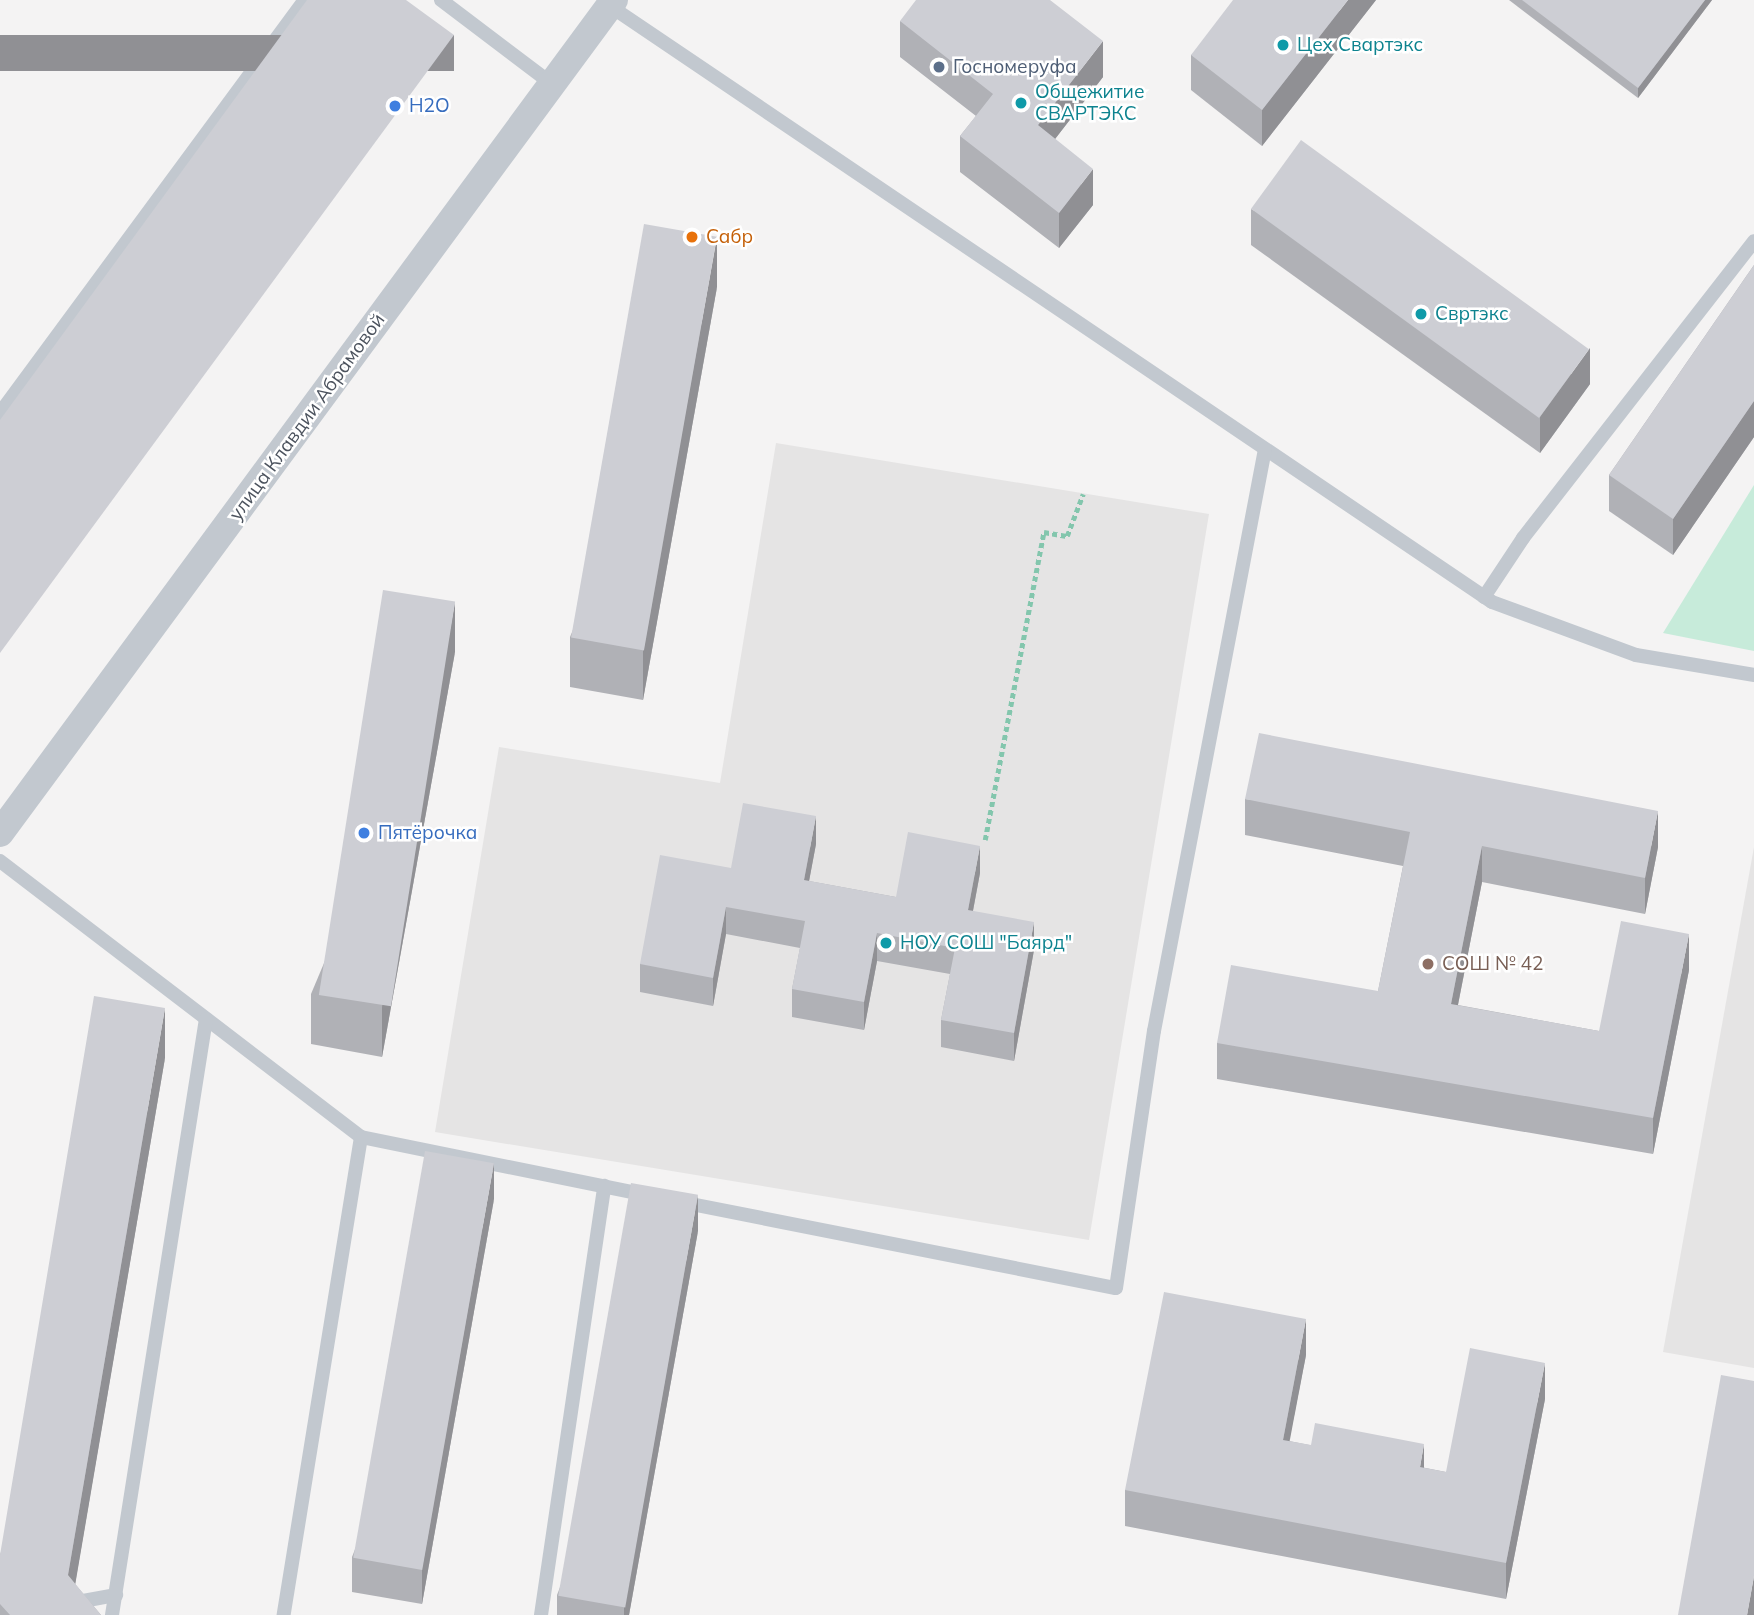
<!DOCTYPE html>
<html>
<head>
<meta charset="utf-8">
<style>
  body { margin:0 }
  #map { position:relative; width:1754px; height:1615px; overflow:hidden; background:#f4f3f3; font-family:Mulish,sans-serif }
  div>[style] { position:absolute }
  .education>* { inset:0; background:#e5e4e4 }
  .green>* { inset:0; background:#c7ebda }
  .path>* { height:4.5px; margin-top:-2.25px; transform-origin:0; background:repeating-linear-gradient(90deg,#83c6ad 0 5px,transparent 0 8.5px) }
  .service>* { height:14px; margin:-7px; padding:0 7px; transform-origin:7px; border-radius:7px; background:#c2c8cf }
  .minor>* { height:28px; margin:-14px; padding:0 14px; transform-origin:14px; border-radius:14px; background:#c2c8cf }
  .wall>* { inset:0; background:#b0b1b6 }
  .shaded-wall>* { inset:0; background:#909094; transform-origin:0 0 }
  .building>* { inset:0; background:#cdced4; transform-origin:0 0 }
  .dots>* { width:19px; height:19px; translate:-50% -50%; box-sizing:border-box; border:4px solid #fff; border-radius:50% }
  span { translate:-50% -50%; white-space:nowrap; text-align:center; line-height:1.15; -webkit-text-stroke:5px #fff; paint-order:stroke }
  .culture-label { font-size:19px; color:#0d838f }
  .left { translate:0 -50%; text-align:left }
  .service-label { font-size:19px; color:#4e5e75 }
  .shop-label { font-size:19px; color:#366cbe }
  .food-label { font-size:19px; color:#c56008 }
  .street-label { font-size:19px; color:#4c535e }
  .education-label { font-size:19px; color:#785e54 }
</style>
</head>
<body>
<div id="map">
  <div class="education">
    <div style="clip-path:polygon(776px 443px,1209px 514px,1089px 1240px,435px 1132px,499px 747px,720px 783px)"></div>
    <div style="clip-path:polygon(1754px 847px,1754px 1368px,1663px 1352px)"></div>
  </div>
  <div class="green">
    <div style="clip-path:polygon(1754px 485px,1754px 651px,1663px 633px)"></div>
  </div>
  <div class="path">
    <div style="left:985px;top:840px;width:314px;rotate:-79.2deg"></div>
    <div style="left:1044px;top:532px;width:23px;rotate:10deg"></div>
    <div style="left:1067px;top:536px;width:45px;rotate:-69.1deg"></div>
  </div>
  <div class="service">
    <div style="left:441px;top:0;width:139px;rotate:37.1deg"></div>
    <div style="left:610px;top:6px;width:1064px;rotate:34.05deg"></div>
    <div style="left:1492px;top:602px;width:153px;rotate:20.2deg"></div>
    <div style="left:1636px;top:655px;width:120px;rotate:9.6deg"></div>
    <div style="left:0;top:413px;width:512px;rotate:-53.58deg"></div>
    <div style="left:1484px;top:597px;width:71px;rotate:-56.5deg"></div>
    <div style="left:1523px;top:538px;width:376px;rotate:-52.1deg"></div>
    <div style="left:0;top:861px;width:454px;rotate:37.4deg"></div>
    <div style="left:361px;top:1137px;width:484px;rotate:99.2deg"></div>
    <div style="left:361px;top:1137px;width:292px;rotate:11.5deg"></div>
    <div style="left:681px;top:1202px;width:443px;rotate:11.2deg"></div>
    <div style="left:1116px;top:1288px;width:260px;rotate:-81.6deg"></div>
    <div style="left:1154px;top:1031px;width:592px;rotate:-79.2deg"></div>
    <div style="left:72px;top:1603px;width:45px;rotate:-10.3deg"></div>
    <div style="left:112px;top:1615px;width:603px;rotate:-81.04deg"></div>
    <div style="left:541px;top:1615px;width:434px;rotate:-81.6deg"></div>
  </div>
  <div class="minor">
    <div style="left:0;top:833px;width:1035px;rotate:-53.61deg"></div>
  </div>
  <div class="wall">
    <div style="clip-path:polygon(1376px 0,1262px 146px,1191px 90px,1191px 55px)"></div>
    <div style="clip-path:polygon(1509px 0,1712px 0,1638px 98px)"></div>
    <div style="clip-path:polygon(900px 21px,1103px 77px,1055px 139px,1093px 205px,1059px 248px,960px 172px,960px 136px,976px 116px,900px 57px)"></div>
    <div style="clip-path:polygon(1251px 209px,1590px 384px,1540px 453px,1251px 245px)"></div>
    <div style="clip-path:polygon(1754px 265px,1754px 437px,1673px 555px,1609px 511px,1609px 475px)"></div>
    <div style="clip-path:polygon(717px 287px,643px 700px,570px 687px,570px 637px)"></div>
    <div style="clip-path:polygon(455px 652px,382px 1057px,311px 1044px,311px 994px)"></div>
    <div style="clip-path:polygon(1245px 799px,1658px 847px,1645px 914px,1482px 882px,1458px 1005px,1599px 1031px,1689px 970px,1653px 1154px,1217px 1079px,1217px 1043px,1378px 991px,1403px 866px,1245px 835px)"></div>
    <div style="clip-path:polygon(816px 844px,809px 881px,896px 897px,980px 873px,973px 911px,1034px 950px,1014px 1061px,941px 1047px,941px 1020px,950px 974px,877px 961px,864px 1030px,792px 1017px,792px 989px,800px 948px,726px 934px,713px 1006px,640px 992px,640px 964px)"></div>
    <div style="clip-path:polygon(165px 1058px,75px 1584px,101px 1615px,0 1615px,0 1555px)"></div>
    <div style="clip-path:polygon(494px 1199px,422px 1604px,352px 1592px,352px 1557px)"></div>
    <div style="clip-path:polygon(698px 1231px,629px 1615px,557px 1615px,557px 1595px)"></div>
    <div style="clip-path:polygon(1306px 1355px,1289px 1441px,1446px 1472px,1545px 1399px,1506px 1599px,1125px 1526px,1125px 1490px)"></div>
  </div>
  <div class="shaded-wall">
    <div style="clip-path:polygon(1348px 0,1376px 0,1262px 146px,1262px 110px)"></div>
    <div style="clip-path:polygon(1705px 0,1712px 0,1638px 98px,1638px 88px)"></div>
    <div style="left:454px;top:35px;width:36px;height:767px;rotate:90deg"></div>
    <div style="clip-path:polygon(1103px 41px,1103px 77px,1038px 161px,1038px 125px)"></div>
    <div style="clip-path:polygon(1093px 169px,1093px 205px,1059px 248px,1059px 213px)"></div>
    <div style="clip-path:polygon(717px 237px,717px 287px,643px 700px,643px 650px)"></div>
    <div style="clip-path:polygon(1590px 348px,1590px 384px,1540px 453px,1540px 417px)"></div>
    <div style="clip-path:polygon(1754px 401px,1754px 437px,1673px 555px,1673px 519px)"></div>
    <div style="clip-path:polygon(455px 602px,455px 652px,382px 1057px,382px 1007px)"></div>
    <div style="clip-path:polygon(1658px 811px,1658px 847px,1645px 914px,1645px 878px)"></div>
    <div style="clip-path:polygon(816px 816px,816px 844px,804px 908px,804px 880px)"></div>
    <div style="clip-path:polygon(980px 846px,980px 873px,968px 937px,968px 910px)"></div>
    <div style="clip-path:polygon(1482px 846px,1482px 882px,1451px 1040px,1451px 1004px)"></div>
    <div style="clip-path:polygon(726px 907px,726px 934px,713px 1006px,713px 978px)"></div>
    <div style="clip-path:polygon(1034px 922px,1034px 950px,1014px 1061px,1014px 1033px)"></div>
    <div style="clip-path:polygon(877px 933px,877px 961px,864px 1030px,864px 1002px)"></div>
    <div style="clip-path:polygon(1689px 934px,1689px 970px,1653px 1154px,1653px 1118px)"></div>
    <div style="clip-path:polygon(165px 1008px,165px 1058px,70px 1615px,68px 1575px)"></div>
    <div style="clip-path:polygon(494px 1163px,494px 1199px,422px 1604px,422px 1568px)"></div>
    <div style="clip-path:polygon(698px 1195px,698px 1231px,629px 1615px,624px 1615px,624px 1607px)"></div>
    <div style="clip-path:polygon(1306px 1319px,1306px 1355px,1283px 1476px,1283px 1440px)"></div>
    <div style="clip-path:polygon(1545px 1363px,1545px 1399px,1506px 1599px,1506px 1563px)"></div>
    <div style="clip-path:polygon(1424px 1444px,1424px 1480px,1420px 1467px)"></div>
    <div style="clip-path:polygon(1754px 1576px,1754px 1615px,1747px 1615px)"></div>
  </div>
  <div class="building">
    <div style="clip-path:polygon(307px 0,406px 0,454px 35px,0 653px,0 420px)"></div>
    <div style="clip-path:polygon(916px 0,1050px 0,1103px 41px,1038px 125px,1093px 169px,1059px 213px,960px 136px,993px 94px,900px 21px)"></div>
    <div style="clip-path:polygon(1233px 0,1348px 0,1262px 110px,1191px 55px)"></div>
    <div style="clip-path:polygon(1522px 0,1705px 0,1638px 88px)"></div>
    <div style="left:1301px;top:140px;width:356px;height:85px;rotate:36deg"></div>
    <div style="left:644px;top:224px;width:74px;height:420px;rotate:10deg"></div>
    <div style="clip-path:polygon(1754px 265px,1754px 401px,1673px 519px,1609px 475px)"></div>
    <div style="left:383px;top:590px;width:73px;height:410px;rotate:9deg"></div>
    <div style="clip-path:polygon(1259px 733px,1658px 811px,1645px 878px,1482px 846px,1451px 1004px,1599px 1031px,1621px 921px,1689px 934px,1653px 1118px,1217px 1043px,1231px 965px,1378px 991px,1410px 832px,1245px 799px)"></div>
    <div style="clip-path:polygon(743px 803px,816px 816px,804px 880px,896px 897px,908px 832px,980px 846px,968px 910px,1034px 922px,1014px 1033px,941px 1020px,955px 948px,877px 933px,864px 1002px,792px 989px,805px 921px,726px 907px,713px 978px,640px 964px,660px 855px,731px 868px)"></div>
    <div style="clip-path:polygon(94px 996px,165px 1008px,68px 1575px,101px 1615px,10px 1615px,0 1604px,0 1555px)"></div>
    <div style="left:425px;top:1151px;width:70px;height:413px;rotate:10deg"></div>
    <div style="left:631px;top:1183px;width:68px;height:419px;rotate:10deg"></div>
    <div style="clip-path:polygon(1164px 1292px,1306px 1319px,1283px 1440px,1311px 1445px,1315px 1423px,1424px 1444px,1420px 1467px,1446px 1472px,1470px 1348px,1545px 1363px,1506px 1563px,1125px 1490px)"></div>
    <div style="clip-path:polygon(1721px 1375px,1754px 1381px,1754px 1576px,1747px 1615px,1678px 1615px)"></div>
  </div>
  <div class="dots">
    <div style="left:1283px;top:45px;background:#0f9aa8"></div>
    <div style="left:939px;top:67px;background:#5c6f8a"></div>
    <div style="left:1021px;top:103px;background:#0f9aa8"></div>
    <div style="left:395px;top:106px;background:#3f7fe0"></div>
    <div style="left:692px;top:237px;background:#e8710a"></div>
    <div style="left:1421px;top:314px;background:#0f9aa8"></div>
    <div style="left:364px;top:833px;background:#3f7fe0"></div>
    <div style="left:886px;top:943px;background:#0f9aa8"></div>
    <div style="left:1428px;top:964px;background:#8d6e63"></div>
  </div>
  <div class="culture-label">
    <span class="left" style="left:1297px;top:45px">Цех Свартэкс</span>
    <span class="left" style="left:1035px;top:103px">Общежитие<br>СВАРТЭКС</span>
    <span class="left" style="left:1435px;top:314px">Свртэкс</span>
    <span class="left" style="left:900px;top:943px">НОУ СОШ "Баярд"</span>
  </div>
  <div class="service-label">
    <span class="left" style="left:953px;top:67px">Госномеруфа</span>
  </div>
  <div class="shop-label">
    <span class="left" style="left:409px;top:106px">H2O</span>
    <span class="left" style="left:378px;top:833px">Пятёрочка</span>
  </div>
  <div class="food-label">
    <span class="left" style="left:706px;top:237px">Сабр</span>
  </div>
  <div class="street-label">
    <span style="left:307px;top:417px;rotate:-54deg">улица Клавдии Абрамовой</span>
  </div>
  <div class="education-label">
    <span class="left" style="left:1442px;top:964px">СОШ № 42</span>
  </div>
</div>
</body>
</html>
